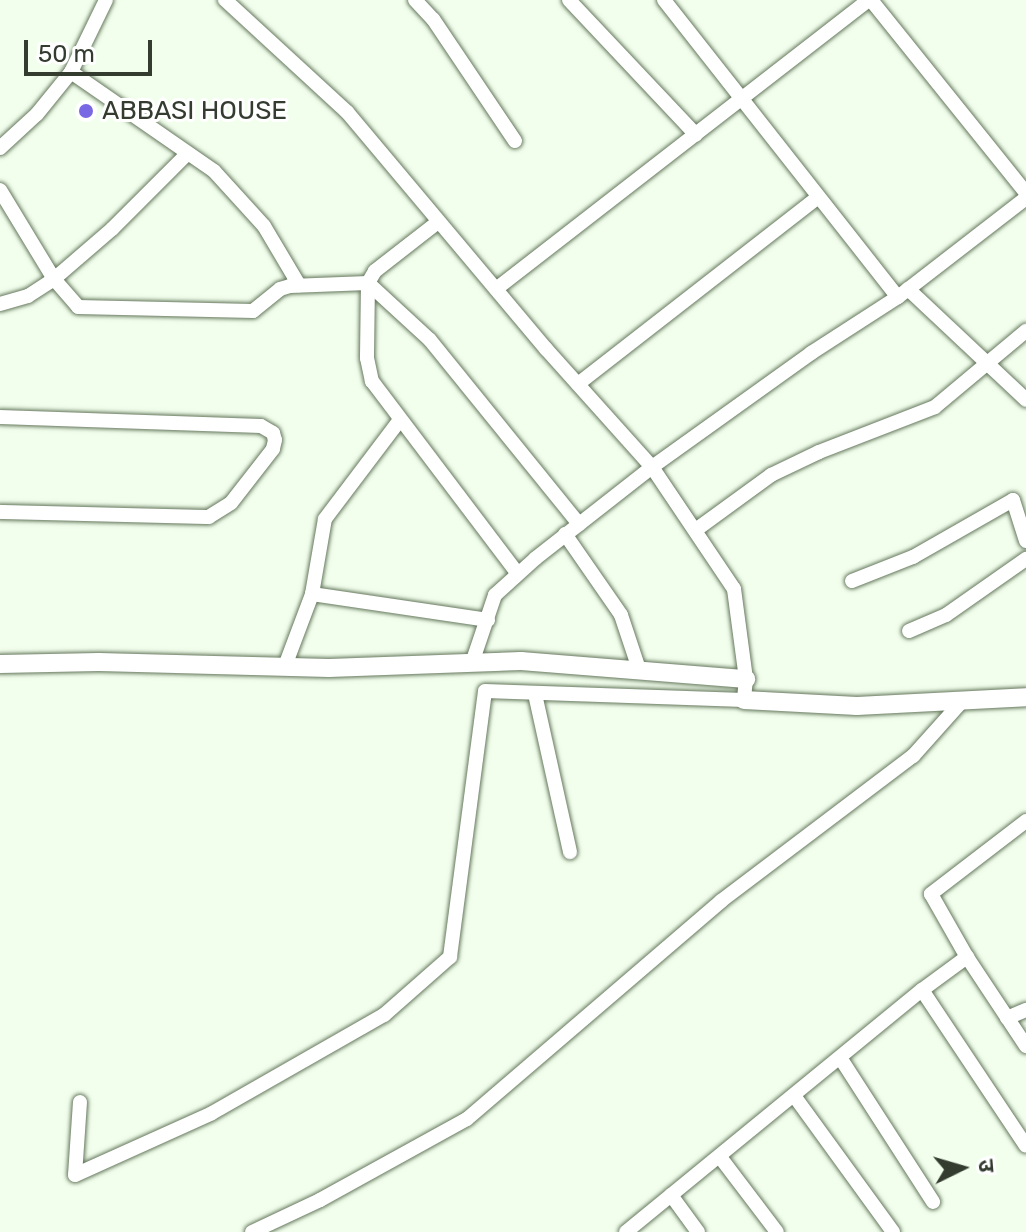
<!DOCTYPE html>
<html>
<head>
<meta charset="utf-8">
<style>
  body { margin:0 }
  #map { position:relative; width:1026px; height:1232px; overflow:hidden; background:#f2ffed; font-family:Rubik,"Noto Sans Devanagari",sans-serif }
  div>[style] { position:absolute }
  .roads { filter:drop-shadow(0 0 2px #65785d) drop-shadow(0 0 2px #65785d) }
  .minor>* { height:14px; margin:-7px; padding:0 7px; transform-origin:7px; border-radius:7px; background:#fff }
  .tertiary>* { height:18px; margin:-9px; padding:0 9px; transform-origin:9px; border-radius:9px; background:#fff }
  .dots>* { width:22px; height:22px; translate:-50% -50%; box-sizing:border-box; border:4px solid #fff; border-radius:50% }
  span { translate:-50% -50%; white-space:nowrap; text-align:center; line-height:1.15; -webkit-text-stroke:6px #fff; paint-order:stroke }
  .poi-label { font-size:26px; color:#343c30 }
  .left { translate:0 -50%; text-align:left }
  .north { position:absolute; left:922px; top:1128px; width:80px; height:80px; -webkit-text-stroke:6px #fff; paint-order:stroke; rotate:85deg; font-size:22px; font-weight:700; line-height:32px; text-align:center; color:#343c30 }
  .north::after { content:''; display:block; margin:auto; width:28px; height:36px; background:#343c30; clip-path:polygon(50% 0,100% 100%,50% 72%,0 100%) }
  .scale { position:absolute; left:24px; top:40px; width:128px; height:36px; box-sizing:border-box; border:4px solid #343c30; border-top:0; padding-left:10px; font-size:24px; line-height:28px; white-space:nowrap; color:#343c30; -webkit-text-stroke:6px #fff; paint-order:stroke }
</style>
</head>
<body>
<div id="map">
  <div class="roads">
    <div class="minor">
      <div style="left:415px;top:0;width:26px;rotate:47deg"></div>
      <div style="left:433px;top:19px;width:147px;rotate:56.1deg"></div>
      <div style="left:569px;top:0;width:185px;rotate:46.7deg"></div>
      <div style="left:664px;top:0;width:378px;rotate:51.8deg"></div>
      <div style="left:871px;top:0;width:248px;rotate:51.2deg"></div>
      <div style="left:71px;top:72px;width:174px;rotate:34.7deg"></div>
      <div style="left:214px;top:171px;width:74px;rotate:47.7deg"></div>
      <div style="left:264px;top:226px;width:69px;rotate:59.3deg"></div>
      <div style="left:0;top:148px;width:50px;rotate:-42.6deg"></div>
      <div style="left:37px;top:114px;width:54px;rotate:-51deg"></div>
      <div style="left:71px;top:72px;width:80px;rotate:-64.1deg"></div>
      <div style="left:0;top:190px;width:104px;rotate:58.8deg"></div>
      <div style="left:54px;top:279px;width:37px;rotate:49deg"></div>
      <div style="left:78px;top:307px;width:175px;rotate:1.3deg"></div>
      <div style="left:253px;top:311px;width:35px;rotate:-39deg"></div>
      <div style="left:280px;top:289px;width:10px;rotate:-17deg"></div>
      <div style="left:290px;top:286px;width:78px;rotate:-2.2deg"></div>
      <div style="left:368px;top:283px;width:84px;rotate:42.6deg"></div>
      <div style="left:430px;top:340px;width:237px;rotate:51deg"></div>
      <div style="left:438px;top:222px;width:80px;rotate:142.1deg"></div>
      <div style="left:375px;top:271px;width:14px;rotate:120deg"></div>
      <div style="left:368px;top:283px;width:75px;rotate:90.8deg"></div>
      <div style="left:367px;top:358px;width:24px;rotate:78deg"></div>
      <div style="left:372px;top:381px;width:241px;rotate:52.9deg"></div>
      <div style="left:496px;top:289px;width:472px;rotate:-37.8deg"></div>
      <div style="left:908px;top:289px;width:162px;rotate:43.2deg"></div>
      <div style="left:0;top:304px;width:29px;rotate:-16deg"></div>
      <div style="left:28px;top:296px;width:31px;rotate:-33deg"></div>
      <div style="left:54px;top:279px;width:77px;rotate:-40.8deg"></div>
      <div style="left:112px;top:229px;width:107px;rotate:-45deg"></div>
      <div style="left:578px;top:384px;width:304px;rotate:-37.9deg"></div>
      <div style="left:0;top:417px;width:261px;rotate:2deg"></div>
      <div style="left:261px;top:426px;width:14px;rotate:30deg"></div>
      <div style="left:273px;top:433px;width:7px;rotate:74deg"></div>
      <div style="left:275px;top:440px;width:9px;rotate:103deg"></div>
      <div style="left:273px;top:449px;width:68px;rotate:127.9deg"></div>
      <div style="left:231px;top:503px;width:26px;rotate:148deg"></div>
      <div style="left:209px;top:517px;width:209px;rotate:-178.6deg"></div>
      <div style="left:697px;top:529px;width:92px;rotate:-36.1deg"></div>
      <div style="left:771px;top:475px;width:53px;rotate:-25.6deg"></div>
      <div style="left:819px;top:452px;width:124px;rotate:-21.2deg"></div>
      <div style="left:935px;top:407px;width:119px;rotate:-39.9deg"></div>
      <div style="left:565px;top:534px;width:98px;rotate:55.3deg"></div>
      <div style="left:621px;top:615px;width:57px;rotate:71.6deg"></div>
      <div style="left:852px;top:581px;width:66px;rotate:-21.5deg"></div>
      <div style="left:913px;top:557px;width:115px;rotate:-29.7deg"></div>
      <div style="left:1013px;top:500px;width:43px;rotate:72.4deg"></div>
      <div style="left:312px;top:594px;width:178px;rotate:8.4deg"></div>
      <div style="left:909px;top:631px;width:40px;rotate:-23.4deg"></div>
      <div style="left:946px;top:615px;width:98px;rotate:-35deg"></div>
      <div style="left:472px;top:663px;width:72px;rotate:-71.3deg"></div>
      <div style="left:495px;top:595px;width:55px;rotate:-42.1deg"></div>
      <div style="left:536px;top:558px;width:147px;rotate:-38.1deg"></div>
      <div style="left:652px;top:467px;width:196px;rotate:-35.6deg"></div>
      <div style="left:811px;top:353px;width:103px;rotate:-32.8deg"></div>
      <div style="left:898px;top:297px;width:162px;rotate:-37.7deg"></div>
      <div style="left:285px;top:666px;width:77px;rotate:-69.4deg"></div>
      <div style="left:312px;top:594px;width:76px;rotate:-80.2deg"></div>
      <div style="left:325px;top:519px;width:123px;rotate:-52.9deg"></div>
      <div style="left:535px;top:694px;width:162px;rotate:77.5deg"></div>
      <div style="left:1026px;top:821px;width:120px;rotate:142.5deg"></div>
      <div style="left:931px;top:894px;width:73px;rotate:60.3deg"></div>
      <div style="left:967px;top:957px;width:107px;rotate:56.5deg"></div>
      <div style="left:922px;top:990px;width:187px;rotate:56.3deg"></div>
      <div style="left:1007px;top:1018px;width:21px;rotate:-23deg"></div>
      <div style="left:841px;top:1059px;width:170px;rotate:57.2deg"></div>
      <div style="left:795px;top:1097px;width:167px;rotate:54deg"></div>
      <div style="left:80px;top:1102px;width:73px;rotate:93.9deg"></div>
      <div style="left:75px;top:1175px;width:150px;rotate:-24.3deg"></div>
      <div style="left:212px;top:1113px;width:198px;rotate:-29.7deg"></div>
      <div style="left:384px;top:1015px;width:88px;rotate:-41.3deg"></div>
      <div style="left:450px;top:957px;width:268px;rotate:-82.5deg"></div>
      <div style="left:485px;top:691px;width:259px;rotate:2deg"></div>
      <div style="left:744px;top:700px;width:21px;rotate:-85deg"></div>
      <div style="left:746px;top:679px;width:91px;rotate:-97.6deg"></div>
      <div style="left:734px;top:589px;width:147px;rotate:-123.9deg"></div>
      <div style="left:652px;top:467px;width:159px;rotate:-131.9deg"></div>
      <div style="left:546px;top:349px;width:309px;rotate:-130deg"></div>
      <div style="left:347px;top:112px;width:166px;rotate:-137.4deg"></div>
      <div style="left:720px;top:1157px;width:94px;rotate:52.8deg"></div>
      <div style="left:671px;top:1195px;width:46px;rotate:53.9deg"></div>
      <div style="left:252px;top:1232px;width:75px;rotate:-25.2deg"></div>
      <div style="left:320px;top:1200px;width:168px;rotate:-28.9deg"></div>
      <div style="left:467px;top:1119px;width:335px;rotate:-40.6deg"></div>
      <div style="left:721px;top:901px;width:241px;rotate:-37.1deg"></div>
      <div style="left:913px;top:756px;width:75px;rotate:-48.2deg"></div>
      <div style="left:626px;top:1232px;width:382px;rotate:-39.3deg"></div>
      <div style="left:922px;top:990px;width:56px;rotate:-36.3deg"></div>
    </div>
    <div class="tertiary">
      <div style="left:0;top:664px;width:99px;rotate:-1.2deg"></div>
      <div style="left:99px;top:662px;width:230px;rotate:1.5deg"></div>
      <div style="left:329px;top:668px;width:192px;rotate:-2.1deg"></div>
      <div style="left:521px;top:661px;width:226px;rotate:4.6deg"></div>
      <div style="left:744px;top:700px;width:113px;rotate:3deg"></div>
      <div style="left:857px;top:706px;width:169px;rotate:-3deg"></div>
    </div>
  </div>
  <div class="dots">
    <div style="left:86px;top:111px;background:#7968e3"></div>
  </div>
  <div class="poi-label">
    <span class="left" style="left:102px;top:111px">ABBASI HOUSE</span>
  </div>
  <div class="north">उ</div>
  <div class="scale">50 m</div>
</div>
</body>
</html>
